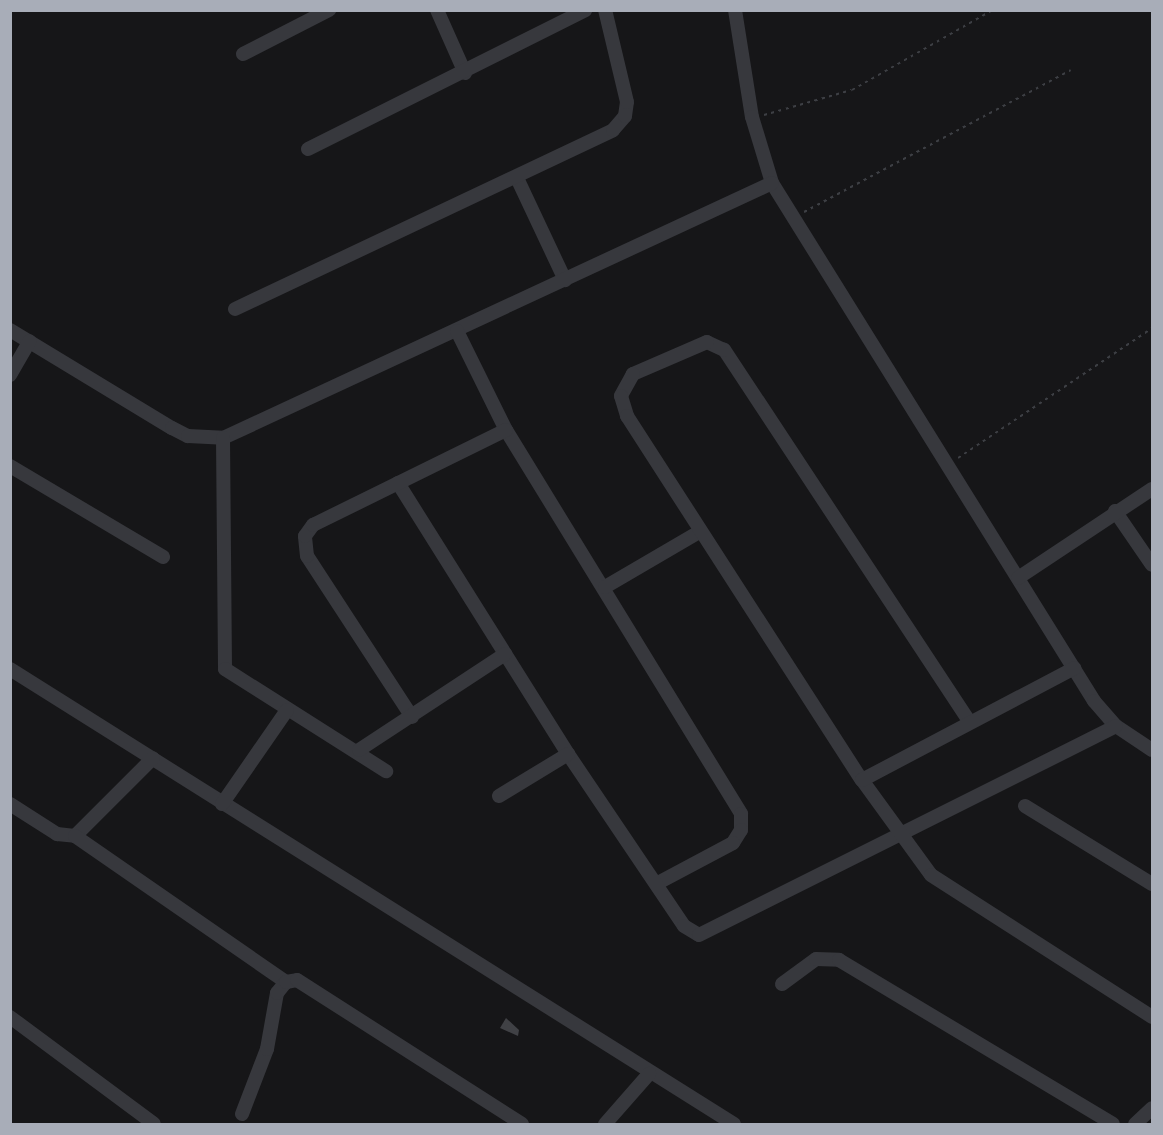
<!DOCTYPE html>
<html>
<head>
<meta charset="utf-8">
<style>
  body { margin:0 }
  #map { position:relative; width:1163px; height:1135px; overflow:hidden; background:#161618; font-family:Rubik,sans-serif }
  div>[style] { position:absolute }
  .building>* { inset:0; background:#404145 }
  .path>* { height:2px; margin-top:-1px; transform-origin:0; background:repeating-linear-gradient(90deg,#3d3f44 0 3px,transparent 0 7.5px) }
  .minor>* { height:14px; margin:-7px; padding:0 7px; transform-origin:7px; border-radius:7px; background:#37383d }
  span { translate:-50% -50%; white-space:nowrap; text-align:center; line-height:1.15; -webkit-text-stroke:4.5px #111113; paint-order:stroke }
  .frame { position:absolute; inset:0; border:12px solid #a8adb8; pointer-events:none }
</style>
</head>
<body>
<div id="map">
  <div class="building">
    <div style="clip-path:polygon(506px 1018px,519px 1030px,518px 1036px,500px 1028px)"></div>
  </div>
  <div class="path">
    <div style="left:764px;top:115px;width:91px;rotate:-15.9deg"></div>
    <div style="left:852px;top:90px;width:162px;rotate:-29.6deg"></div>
    <div style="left:804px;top:212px;width:302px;rotate:-28deg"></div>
    <div style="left:958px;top:458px;width:234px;rotate:-33.8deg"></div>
  </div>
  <div class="minor">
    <div style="left:437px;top:10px;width:69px;rotate:66deg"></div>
    <div style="left:735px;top:10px;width:108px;rotate:81deg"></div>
    <div style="left:752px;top:117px;width:69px;rotate:73.1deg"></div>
    <div style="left:772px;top:183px;width:610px;rotate:58.13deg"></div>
    <div style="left:1094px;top:701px;width:33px;rotate:49deg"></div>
    <div style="left:1116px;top:726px;width:43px;rotate:33.7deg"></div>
    <div style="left:243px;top:54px;width:97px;rotate:-27.1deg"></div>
    <div style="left:308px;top:149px;width:310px;rotate:-26.6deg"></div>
    <div style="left:517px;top:178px;width:113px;rotate:64.8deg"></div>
    <div style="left:235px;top:309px;width:418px;rotate:-25.3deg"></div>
    <div style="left:613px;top:130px;width:18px;rotate:-49deg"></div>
    <div style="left:625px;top:116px;width:14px;rotate:-82deg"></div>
    <div style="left:627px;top:102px;width:95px;rotate:-103.4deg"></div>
    <div style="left:10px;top:330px;width:189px;rotate:31.2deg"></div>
    <div style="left:172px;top:428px;width:18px;rotate:27deg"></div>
    <div style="left:188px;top:436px;width:35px;rotate:3deg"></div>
    <div style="left:223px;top:438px;width:605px;rotate:-24.91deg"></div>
    <div style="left:457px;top:331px;width:110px;rotate:63.7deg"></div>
    <div style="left:506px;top:430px;width:450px;rotate:58.5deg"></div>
    <div style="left:741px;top:814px;width:16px;rotate:90deg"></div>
    <div style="left:741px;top:830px;width:15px;rotate:122deg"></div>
    <div style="left:733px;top:843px;width:87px;rotate:152deg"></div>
    <div style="left:10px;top:375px;width:39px;rotate:-60deg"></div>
    <div style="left:223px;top:438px;width:231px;rotate:89.5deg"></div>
    <div style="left:225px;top:669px;width:191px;rotate:32.4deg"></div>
    <div style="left:10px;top:466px;width:178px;rotate:30.7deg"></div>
    <div style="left:398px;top:483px;width:320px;rotate:57.9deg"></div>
    <div style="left:568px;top:754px;width:207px;rotate:56deg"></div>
    <div style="left:684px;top:926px;width:17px;rotate:31deg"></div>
    <div style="left:699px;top:935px;width:466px;rotate:-26.6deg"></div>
    <div style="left:1115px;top:511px;width:65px;rotate:55.6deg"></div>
    <div style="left:1018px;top:578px;width:161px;rotate:-33.6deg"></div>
    <div style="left:605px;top:587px;width:109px;rotate:-30.3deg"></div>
    <div style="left:10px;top:669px;width:855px;rotate:32.15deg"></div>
    <div style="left:412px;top:717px;width:192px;rotate:-123.1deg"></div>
    <div style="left:307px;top:556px;width:20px;rotate:-96deg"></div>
    <div style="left:305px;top:536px;width:14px;rotate:-54deg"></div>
    <div style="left:313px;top:525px;width:215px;rotate:-26.2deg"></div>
    <div style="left:969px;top:721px;width:445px;rotate:-123.4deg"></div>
    <div style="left:724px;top:350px;width:19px;rotate:-155deg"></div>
    <div style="left:707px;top:342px;width:81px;rotate:156.6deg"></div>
    <div style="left:633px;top:374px;width:25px;rotate:119deg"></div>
    <div style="left:621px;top:396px;width:21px;rotate:73deg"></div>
    <div style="left:627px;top:416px;width:433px;rotate:57.2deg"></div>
    <div style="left:862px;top:780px;width:117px;rotate:54deg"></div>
    <div style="left:931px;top:875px;width:263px;rotate:32.7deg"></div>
    <div style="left:359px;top:750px;width:175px;rotate:-33.3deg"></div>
    <div style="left:862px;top:780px;width:240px;rotate:-27.8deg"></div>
    <div style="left:499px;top:796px;width:81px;rotate:-31.3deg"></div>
    <div style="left:10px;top:804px;width:56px;rotate:32.6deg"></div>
    <div style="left:57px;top:834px;width:18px;rotate:6deg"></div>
    <div style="left:75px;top:836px;width:110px;rotate:-45deg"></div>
    <div style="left:222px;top:804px;width:114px;rotate:-55.3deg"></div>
    <div style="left:1025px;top:806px;width:149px;rotate:31.6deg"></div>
    <div style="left:75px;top:836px;width:257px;rotate:34.7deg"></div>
    <div style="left:782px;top:984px;width:42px;rotate:-36.3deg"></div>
    <div style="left:816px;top:959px;width:23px;rotate:2deg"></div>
    <div style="left:839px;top:960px;width:319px;rotate:30.9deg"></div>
    <div style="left:10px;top:1017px;width:179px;rotate:36.6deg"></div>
    <div style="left:242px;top:1114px;width:70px;rotate:-69deg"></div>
    <div style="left:267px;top:1049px;width:57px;rotate:-79.9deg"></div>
    <div style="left:277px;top:993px;width:14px;rotate:-51deg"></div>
    <div style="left:286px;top:982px;width:11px;rotate:-10deg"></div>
    <div style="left:297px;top:980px;width:267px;rotate:32.6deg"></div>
    <div style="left:605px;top:1124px;width:67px;rotate:-48.7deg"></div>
    <div style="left:1135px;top:1124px;width:23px;rotate:-43deg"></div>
  </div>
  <div class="frame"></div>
</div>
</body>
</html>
